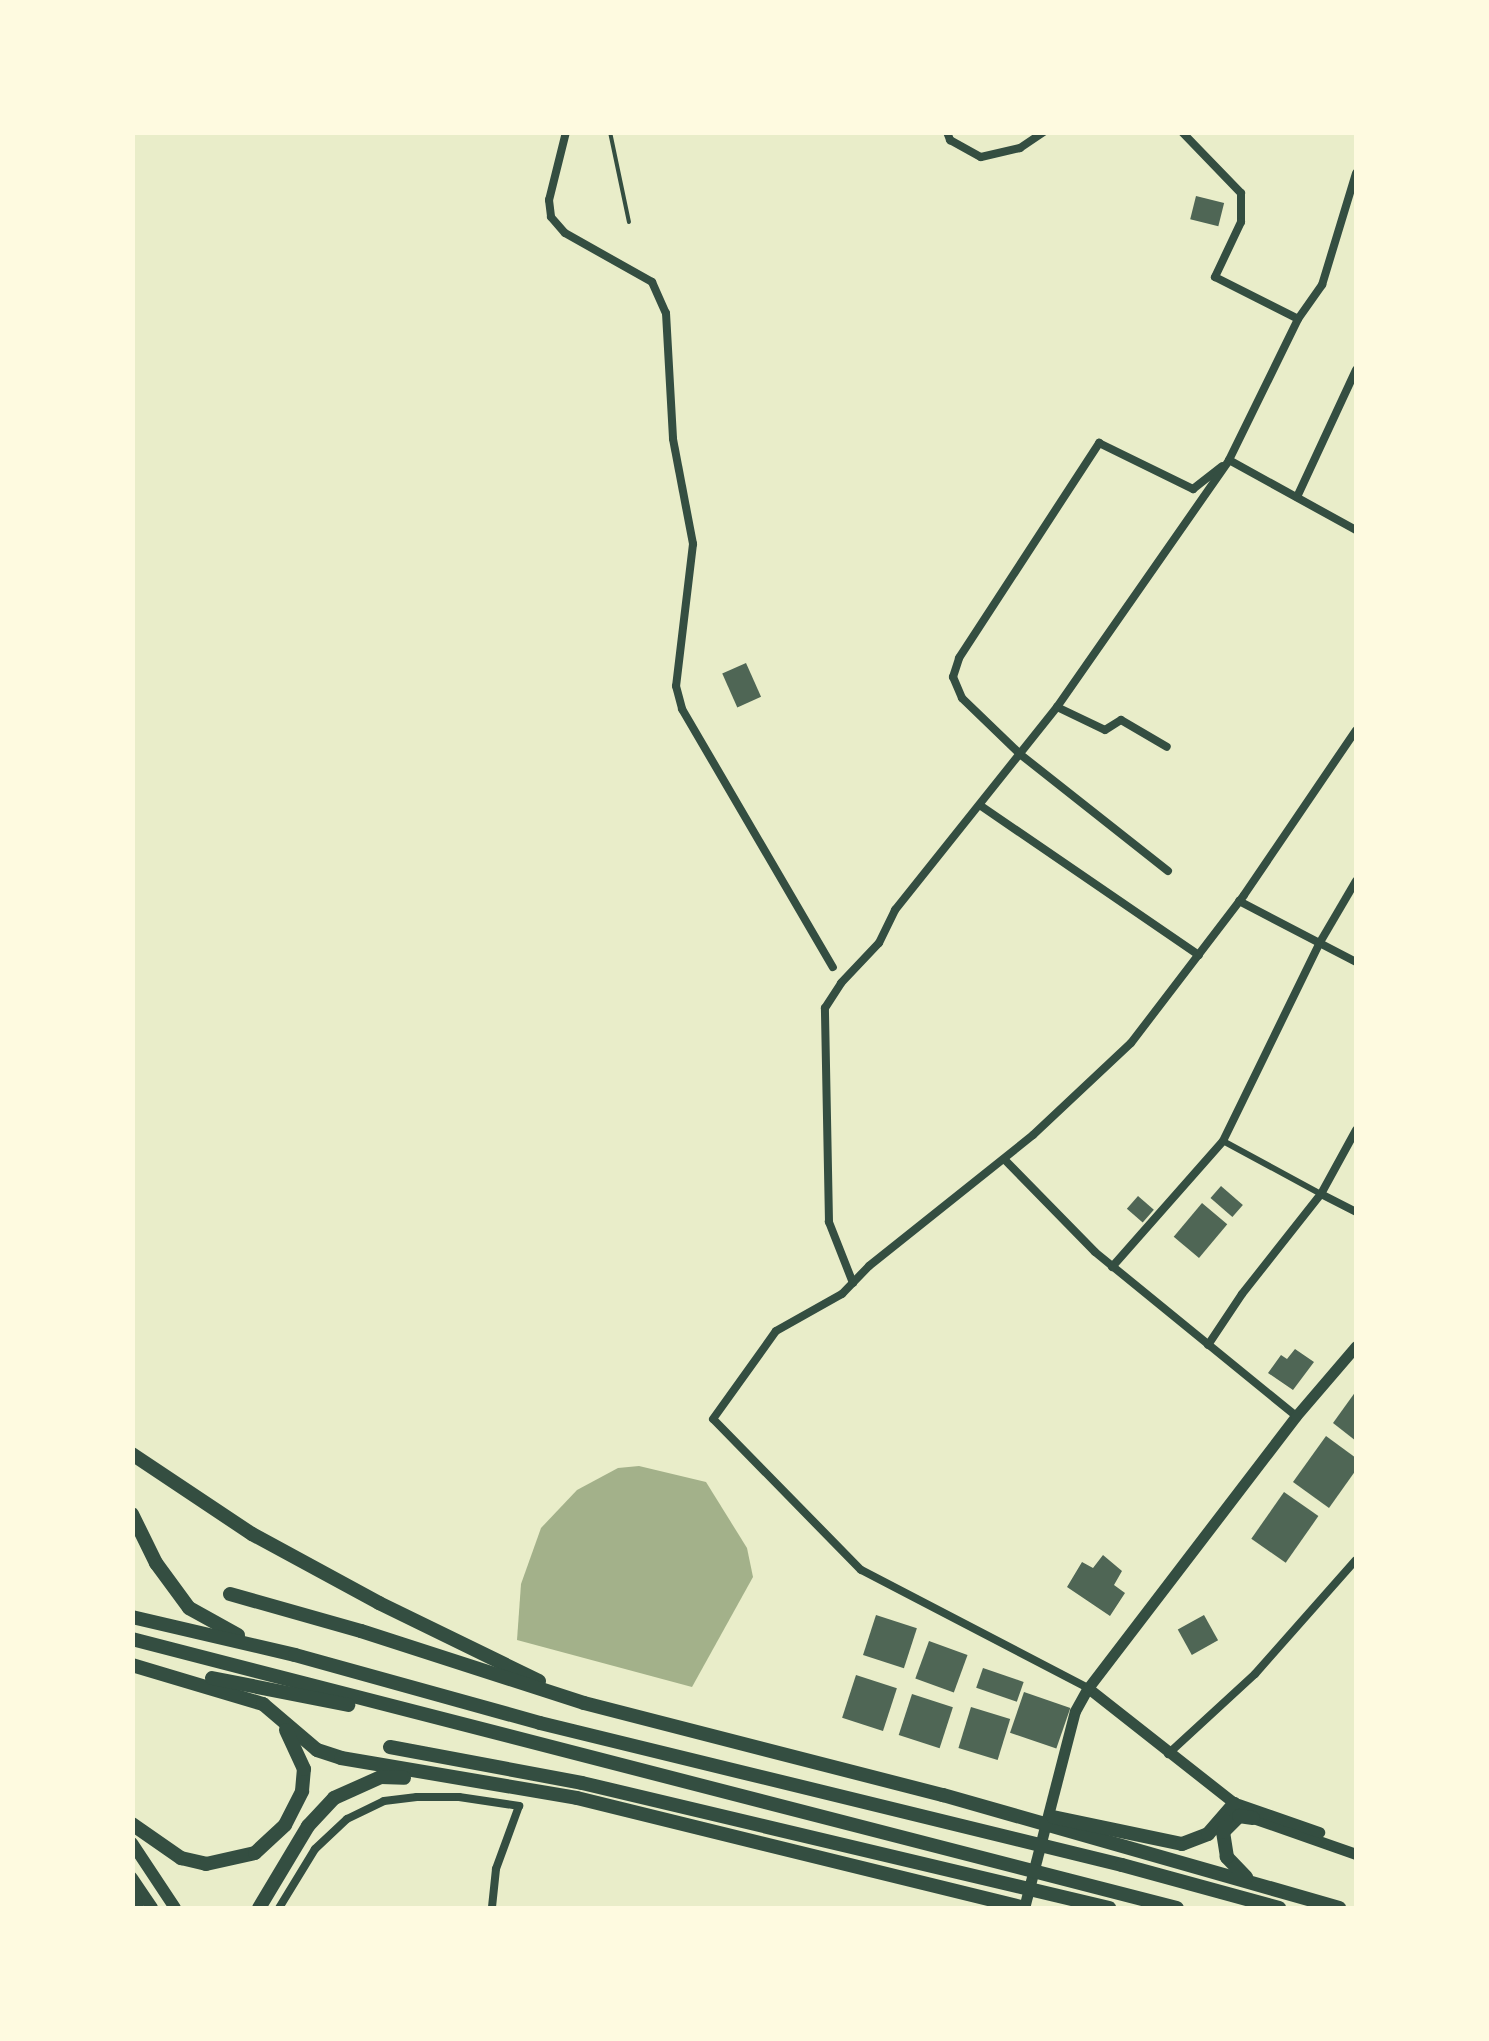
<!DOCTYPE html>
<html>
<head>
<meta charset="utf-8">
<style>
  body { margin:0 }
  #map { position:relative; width:1489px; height:2041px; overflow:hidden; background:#e9edc9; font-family:Cabin,sans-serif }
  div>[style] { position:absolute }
  .water>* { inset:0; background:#a3b18a }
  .building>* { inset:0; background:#4f6655; transform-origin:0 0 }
  .service>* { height:4px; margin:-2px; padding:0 2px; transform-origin:2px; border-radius:2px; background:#344e41 }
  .pedestrian>* { height:6px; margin:-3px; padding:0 3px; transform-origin:3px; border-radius:3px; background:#344e41 }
  .minor>* { height:8px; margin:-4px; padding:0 4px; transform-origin:4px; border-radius:4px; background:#344e41 }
  .secondary>* { height:11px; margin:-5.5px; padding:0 5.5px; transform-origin:5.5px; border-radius:5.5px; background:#344e41 }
  .primary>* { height:12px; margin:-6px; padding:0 6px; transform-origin:6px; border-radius:6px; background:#344e41 }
  .trunk>* { height:14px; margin:-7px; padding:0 7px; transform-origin:7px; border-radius:7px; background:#344e41 }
  span { translate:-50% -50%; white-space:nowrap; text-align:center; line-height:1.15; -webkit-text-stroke:8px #fefae0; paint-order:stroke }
  .frame { position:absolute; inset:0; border:135px solid #fefae0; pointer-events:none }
</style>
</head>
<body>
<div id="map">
  <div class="water">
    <div style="clip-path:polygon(639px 1466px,706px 1482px,747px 1548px,753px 1577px,692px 1687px,517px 1640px,521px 1584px,541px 1528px,577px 1490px,618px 1468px)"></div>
  </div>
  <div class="building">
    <div style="left:1196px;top:196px;width:29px;height:24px;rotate:14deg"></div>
    <div style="left:746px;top:663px;width:37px;height:26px;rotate:66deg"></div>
    <div style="left:1221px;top:1186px;width:29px;height:16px;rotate:41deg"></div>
    <div style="left:1138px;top:1196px;width:21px;height:17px;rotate:41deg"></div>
    <div style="left:1202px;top:1203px;width:33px;height:44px;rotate:40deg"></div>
    <div style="clip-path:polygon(1295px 1349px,1314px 1362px,1293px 1390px,1268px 1373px,1281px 1355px,1287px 1359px)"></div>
    <div style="clip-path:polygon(1356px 1391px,1356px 1441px,1333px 1423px)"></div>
    <div style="clip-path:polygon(1326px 1436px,1356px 1458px,1356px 1470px,1329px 1508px,1293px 1482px)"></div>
    <div style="left:1284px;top:1492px;width:42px;height:57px;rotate:35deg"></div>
    <div style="clip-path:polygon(1103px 1555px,1122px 1571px,1114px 1585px,1125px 1593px,1110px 1616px,1067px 1587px,1082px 1562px,1093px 1568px)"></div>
    <div style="left:876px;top:1615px;width:43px;height:42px;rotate:18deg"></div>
    <div style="left:1204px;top:1615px;width:29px;height:30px;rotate:61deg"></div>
    <div style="left:929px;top:1641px;width:41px;height:40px;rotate:20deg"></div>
    <div style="left:983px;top:1668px;width:43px;height:21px;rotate:19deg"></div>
    <div style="left:856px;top:1675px;width:43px;height:45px;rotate:18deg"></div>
    <div style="left:1024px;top:1692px;width:49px;height:43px;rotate:19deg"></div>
    <div style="left:912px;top:1694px;width:43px;height:43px;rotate:18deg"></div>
    <div style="left:971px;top:1707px;width:41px;height:43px;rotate:17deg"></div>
  </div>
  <div class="service">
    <div style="left:610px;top:132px;width:92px;rotate:78.1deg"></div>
  </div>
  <div class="pedestrian">
    <div style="left:1223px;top:1141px;width:111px;rotate:28.4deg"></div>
  </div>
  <div class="minor">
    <div style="left:566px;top:132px;width:70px;rotate:104deg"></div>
    <div style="left:549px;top:200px;width:17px;rotate:83deg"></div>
    <div style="left:551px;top:217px;width:21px;rotate:49deg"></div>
    <div style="left:565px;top:233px;width:100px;rotate:29.4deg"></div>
    <div style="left:652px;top:282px;width:34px;rotate:66deg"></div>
    <div style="left:666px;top:313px;width:126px;rotate:86.8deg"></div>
    <div style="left:673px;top:439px;width:107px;rotate:79.2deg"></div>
    <div style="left:693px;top:544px;width:143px;rotate:96.8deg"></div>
    <div style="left:676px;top:686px;width:24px;rotate:75deg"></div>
    <div style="left:682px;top:709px;width:299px;rotate:59.7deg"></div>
    <div style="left:947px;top:132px;width:9px;rotate:69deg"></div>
    <div style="left:950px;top:140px;width:35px;rotate:29deg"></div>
    <div style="left:981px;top:157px;width:40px;rotate:-13deg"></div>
    <div style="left:1020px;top:148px;width:29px;rotate:-34deg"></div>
    <div style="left:1182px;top:132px;width:85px;rotate:46deg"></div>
    <div style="left:1241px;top:193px;width:29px;rotate:90deg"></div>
    <div style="left:1241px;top:222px;width:61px;rotate:115.3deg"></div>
    <div style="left:1215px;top:277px;width:93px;rotate:26.8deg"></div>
    <div style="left:1229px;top:460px;width:145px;rotate:28.9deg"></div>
    <div style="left:1297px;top:497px;width:140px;rotate:-65.1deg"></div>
    <div style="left:1057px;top:707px;width:53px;rotate:25.6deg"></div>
    <div style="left:1105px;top:730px;width:19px;rotate:-32deg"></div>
    <div style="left:1121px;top:720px;width:53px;rotate:30.4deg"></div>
    <div style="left:981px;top:806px;width:264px;rotate:34.4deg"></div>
    <div style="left:1168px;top:871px;width:187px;rotate:-141.7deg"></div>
    <div style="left:1021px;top:755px;width:82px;rotate:-136deg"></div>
    <div style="left:962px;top:698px;width:23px;rotate:-113deg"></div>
    <div style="left:953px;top:677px;width:20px;rotate:-72deg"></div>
    <div style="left:959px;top:658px;width:257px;rotate:-56.9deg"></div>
    <div style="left:1099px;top:443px;width:105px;rotate:26.1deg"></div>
    <div style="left:1193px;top:489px;width:37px;rotate:-38deg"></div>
    <div style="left:1239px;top:901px;width:132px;rotate:27.5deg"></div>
    <div style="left:1004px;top:1159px;width:130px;rotate:45.6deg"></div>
    <div style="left:1095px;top:1252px;width:259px;rotate:39.2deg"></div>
    <div style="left:1321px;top:1194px;width:39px;rotate:27deg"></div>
    <div style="left:1112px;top:1267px;width:168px;rotate:-48.6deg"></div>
    <div style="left:1223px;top:1141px;width:219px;rotate:-64deg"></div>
    <div style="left:1319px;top:944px;width:73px;rotate:-59.6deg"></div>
    <div style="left:853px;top:1283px;width:66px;rotate:-111.5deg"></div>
    <div style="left:829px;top:1222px;width:214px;rotate:-91.1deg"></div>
    <div style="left:825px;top:1008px;width:30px;rotate:-57deg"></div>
    <div style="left:841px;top:983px;width:55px;rotate:-46.5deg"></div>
    <div style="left:879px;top:943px;width:37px;rotate:-64deg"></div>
    <div style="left:895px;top:910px;width:260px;rotate:-51.4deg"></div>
    <div style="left:1057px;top:707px;width:301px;rotate:-55.1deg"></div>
    <div style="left:1229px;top:460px;width:157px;rotate:-63.9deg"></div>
    <div style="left:1298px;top:319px;width:42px;rotate:-54.8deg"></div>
    <div style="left:1322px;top:285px;width:117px;rotate:-73.1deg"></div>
    <div style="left:1208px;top:1345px;width:61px;rotate:-56.3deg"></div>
    <div style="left:1242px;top:1294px;width:127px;rotate:-51.7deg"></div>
    <div style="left:1321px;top:1194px;width:73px;rotate:-61.3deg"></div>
    <div style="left:1088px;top:1688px;width:256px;rotate:-152.5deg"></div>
    <div style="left:861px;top:1570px;width:211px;rotate:-134.4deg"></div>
    <div style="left:713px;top:1419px;width:108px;rotate:-54.4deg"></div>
    <div style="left:776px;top:1331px;width:76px;rotate:-29.3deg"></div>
    <div style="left:842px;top:1294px;width:39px;rotate:-46deg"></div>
    <div style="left:869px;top:1266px;width:210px;rotate:-38.6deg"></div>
    <div style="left:1033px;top:1135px;width:134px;rotate:-43.2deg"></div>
    <div style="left:1131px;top:1043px;width:186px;rotate:-52.6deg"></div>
    <div style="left:1244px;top:895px;width:199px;rotate:-55.8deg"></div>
    <div style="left:1168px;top:1754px;width:118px;rotate:-42.6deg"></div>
    <div style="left:1255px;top:1674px;width:152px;rotate:-48.5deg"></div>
    <div style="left:279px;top:1908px;width:69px;rotate:-58.6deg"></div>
    <div style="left:315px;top:1849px;width:44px;rotate:-43.2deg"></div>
    <div style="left:347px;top:1819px;width:41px;rotate:-25.9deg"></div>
    <div style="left:384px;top:1801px;width:33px;rotate:-7deg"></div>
    <div style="left:417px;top:1797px;width:42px"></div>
    <div style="left:459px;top:1797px;width:61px;rotate:8.5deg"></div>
    <div style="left:519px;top:1806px;width:67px;rotate:110.1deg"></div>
    <div style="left:496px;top:1869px;width:39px;rotate:96deg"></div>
  </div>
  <div class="secondary">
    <div style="left:1088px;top:1688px;width:210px;rotate:38.2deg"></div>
    <div style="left:1253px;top:1818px;width:109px;rotate:19.3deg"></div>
    <div style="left:1238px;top:1804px;width:86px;rotate:19.1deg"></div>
    <div style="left:1024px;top:1908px;width:203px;rotate:-75.5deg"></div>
    <div style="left:1075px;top:1711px;width:26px;rotate:-61deg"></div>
    <div style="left:1088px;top:1688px;width:342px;rotate:-52.6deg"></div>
    <div style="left:1296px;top:1416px;width:92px;rotate:-49.4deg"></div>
  </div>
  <div class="primary">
    <div style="left:132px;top:1843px;width:78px;rotate:56.5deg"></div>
    <div style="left:132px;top:1878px;width:36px;rotate:56deg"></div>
    <div style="left:132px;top:1885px;width:24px;rotate:75deg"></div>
  </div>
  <div class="trunk">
    <div style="left:132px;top:1454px;width:144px;rotate:33.7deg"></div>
    <div style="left:252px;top:1534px;width:145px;rotate:28.5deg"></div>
    <div style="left:379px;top:1603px;width:178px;rotate:26deg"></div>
    <div style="left:132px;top:1514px;width:55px;rotate:63.9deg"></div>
    <div style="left:156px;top:1563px;width:56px;rotate:53.7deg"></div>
    <div style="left:189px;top:1608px;width:56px;rotate:28.9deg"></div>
    <div style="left:230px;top:1594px;width:136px;rotate:15.8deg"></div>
    <div style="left:361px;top:1631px;width:234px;rotate:17.9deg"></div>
    <div style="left:584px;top:1703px;width:371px;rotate:14.4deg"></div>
    <div style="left:943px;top:1795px;width:412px;rotate:15.9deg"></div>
    <div style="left:132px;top:1617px;width:167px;rotate:13.1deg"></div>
    <div style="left:295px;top:1655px;width:254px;rotate:15.5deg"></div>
    <div style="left:540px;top:1723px;width:599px;rotate:13.71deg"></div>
    <div style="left:1122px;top:1865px;width:163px;rotate:15.3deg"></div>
    <div style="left:132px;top:1639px;width:1079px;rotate:14.44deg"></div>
    <div style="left:132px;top:1665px;width:137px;rotate:16.6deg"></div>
    <div style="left:263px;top:1704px;width:71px;rotate:40.4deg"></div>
    <div style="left:317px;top:1750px;width:25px;rotate:18deg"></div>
    <div style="left:341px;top:1758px;width:239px;rotate:9.6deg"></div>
    <div style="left:577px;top:1798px;width:460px;rotate:13.8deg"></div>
    <div style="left:212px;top:1678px;width:139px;rotate:11.2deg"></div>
    <div style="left:390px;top:1747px;width:195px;rotate:10.6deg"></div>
    <div style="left:582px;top:1783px;width:542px;rotate:13.34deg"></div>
    <div style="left:1053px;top:1817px;width:132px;rotate:11.8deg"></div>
    <div style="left:1182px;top:1844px;width:28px;rotate:-21deg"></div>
    <div style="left:1208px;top:1834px;width:40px;rotate:-49deg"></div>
    <div style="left:132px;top:1824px;width:60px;rotate:34.8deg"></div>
    <div style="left:181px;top:1858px;width:26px;rotate:13deg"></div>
    <div style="left:206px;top:1864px;width:50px;rotate:-12.7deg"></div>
    <div style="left:255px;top:1853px;width:41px;rotate:-43deg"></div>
    <div style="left:285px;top:1825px;width:38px;rotate:-63deg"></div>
    <div style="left:302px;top:1791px;width:22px;rotate:-85deg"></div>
    <div style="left:304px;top:1769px;width:43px;rotate:-114.8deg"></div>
    <div style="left:1246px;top:1877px;width:28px;rotate:-134deg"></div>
    <div style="left:1227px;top:1857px;width:25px;rotate:-99deg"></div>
    <div style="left:1223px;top:1832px;width:23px;rotate:-45deg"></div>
    <div style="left:1239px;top:1816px;width:14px;rotate:8deg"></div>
    <div style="left:259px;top:1908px;width:96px;rotate:-59.1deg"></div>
    <div style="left:308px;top:1826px;width:38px;rotate:-47deg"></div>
    <div style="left:334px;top:1798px;width:51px;rotate:-24.1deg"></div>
    <div style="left:381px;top:1777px;width:23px;rotate:2deg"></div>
  </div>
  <div class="frame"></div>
</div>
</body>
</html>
